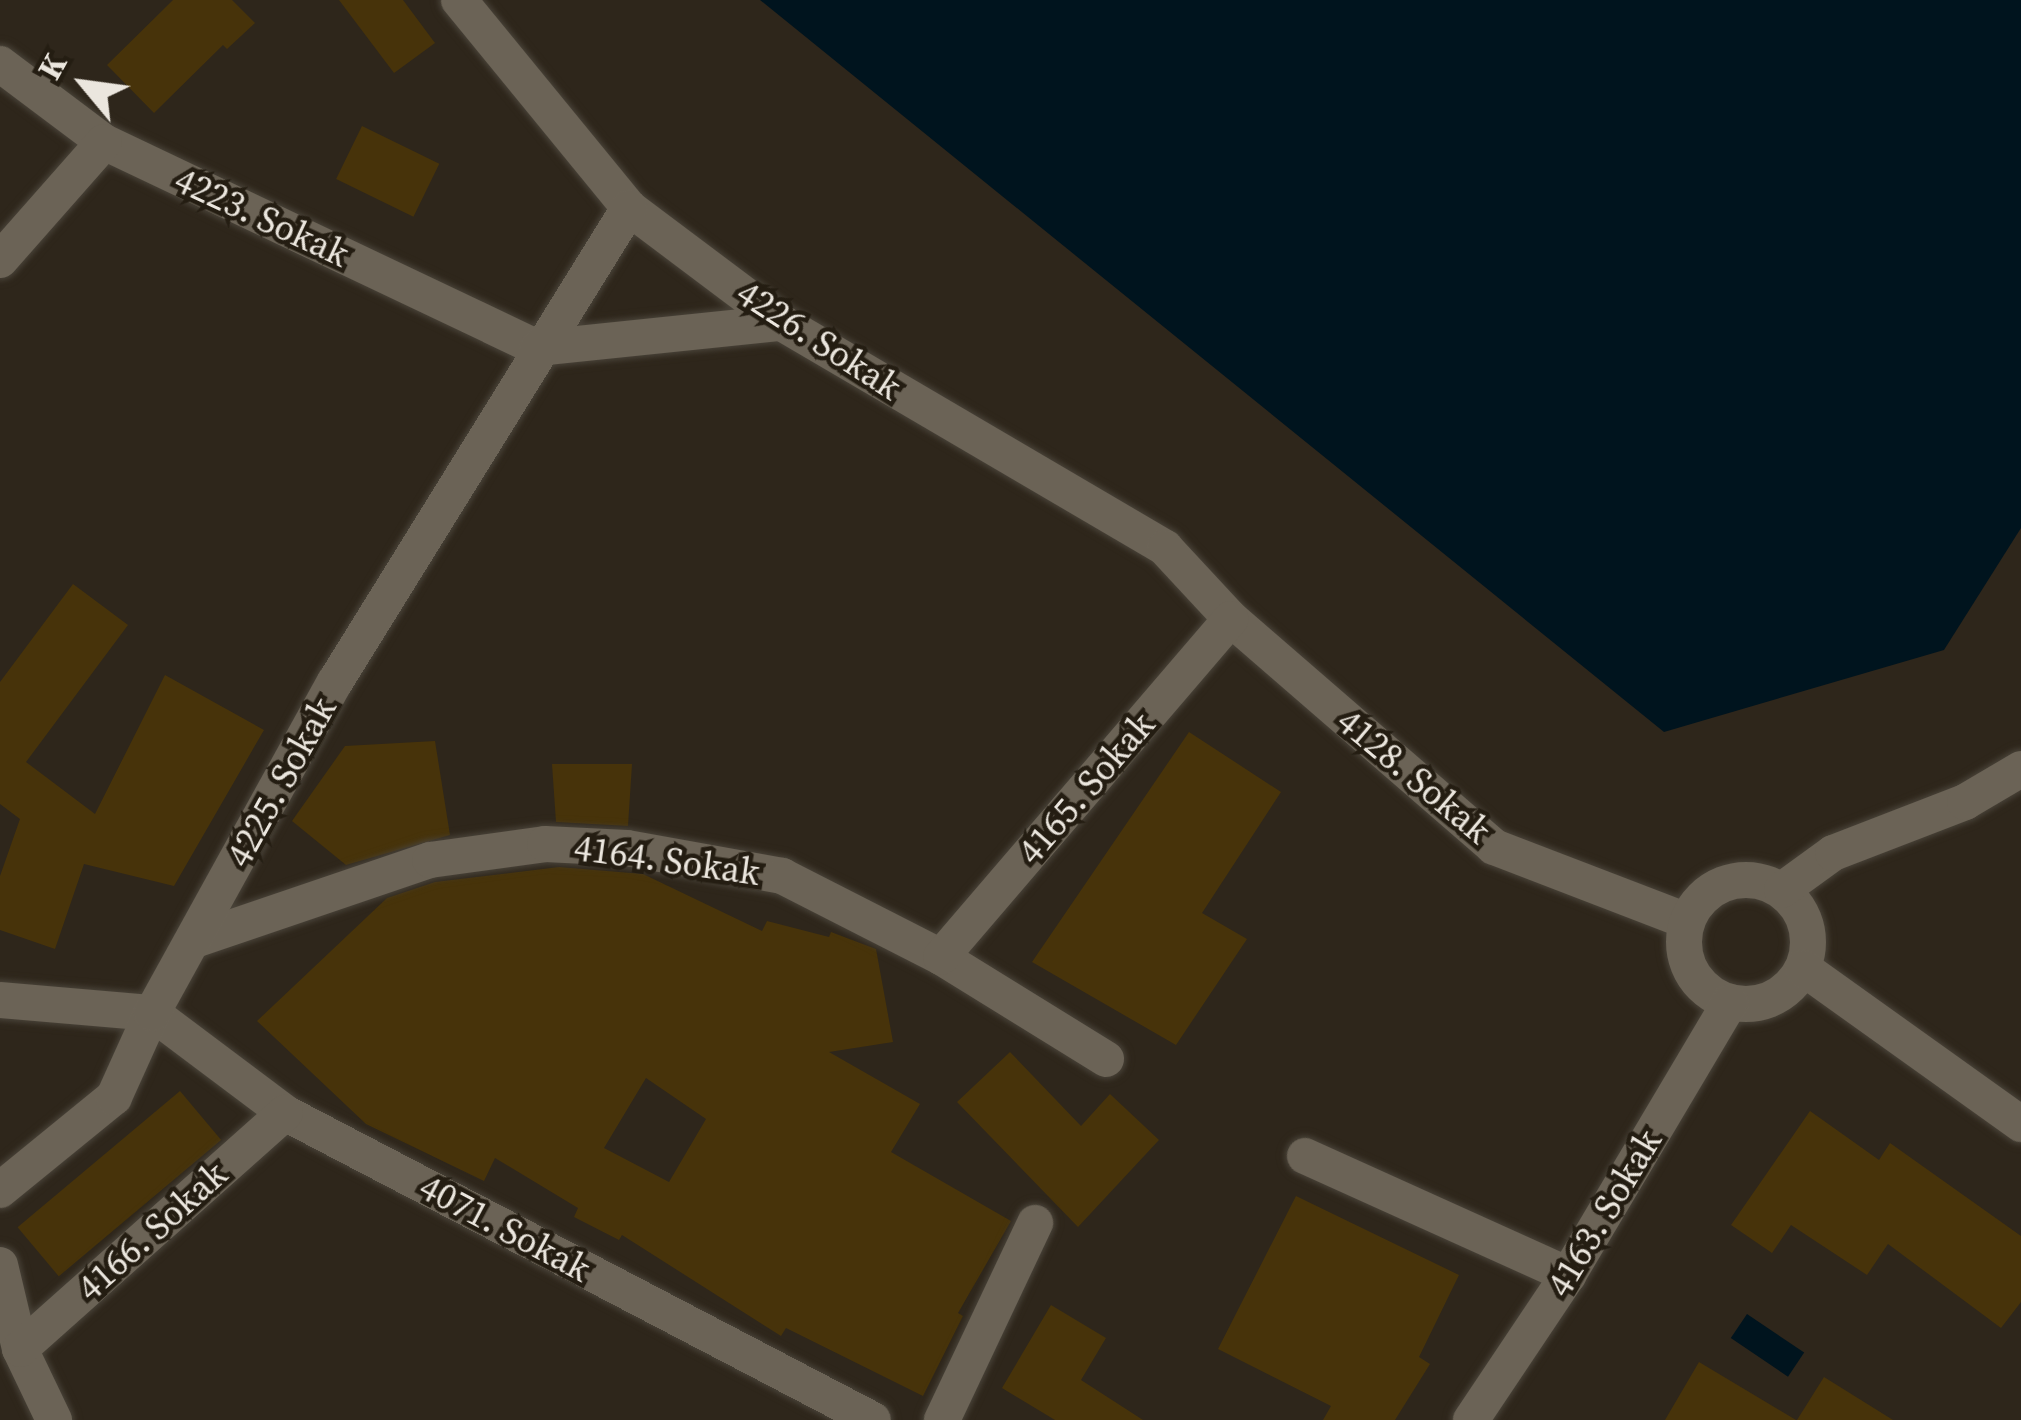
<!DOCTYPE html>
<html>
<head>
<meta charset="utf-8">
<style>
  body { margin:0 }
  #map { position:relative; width:2021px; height:1420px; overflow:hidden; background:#2e261b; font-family:"Source Serif 4",serif }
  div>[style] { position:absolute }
  .water>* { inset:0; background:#00141e; transform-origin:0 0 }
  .building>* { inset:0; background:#47330a; transform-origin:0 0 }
  .roads { filter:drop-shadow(0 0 3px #494339) drop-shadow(0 0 3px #494339) }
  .minor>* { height:36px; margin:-18px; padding:0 18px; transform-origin:18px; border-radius:18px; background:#6b6356 }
  .minor>.ring { margin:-18px; padding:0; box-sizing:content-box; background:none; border:36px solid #6b6356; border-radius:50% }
  span { translate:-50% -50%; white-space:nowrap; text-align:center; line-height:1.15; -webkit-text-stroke:9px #241d12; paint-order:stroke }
  .street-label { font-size:36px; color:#ebe6de }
  .north { position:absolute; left:24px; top:24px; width:120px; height:120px; -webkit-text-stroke:9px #241d12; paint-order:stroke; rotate:299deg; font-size:33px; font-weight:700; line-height:48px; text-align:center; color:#ebe6de }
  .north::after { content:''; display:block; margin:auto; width:42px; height:54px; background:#ebe6de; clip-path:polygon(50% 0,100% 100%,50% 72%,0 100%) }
</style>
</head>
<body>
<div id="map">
  <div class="water">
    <div style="clip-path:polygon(760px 0,2021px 0,2021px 528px,1944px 650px,1664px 732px)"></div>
    <div style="left:1747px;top:1314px;width:69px;height:29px;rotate:34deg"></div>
  </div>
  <div class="building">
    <div style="clip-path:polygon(173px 0,232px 0,255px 23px,227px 49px,223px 45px,154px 113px,107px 65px)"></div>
    <div style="clip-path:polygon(339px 0,403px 0,435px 43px,394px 73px)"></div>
    <div style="left:362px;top:126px;width:86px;height:59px;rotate:26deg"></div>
    <div style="clip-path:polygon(73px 584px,128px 625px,26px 762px,95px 814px,165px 675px,264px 730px,174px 886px,84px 864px,55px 949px,0 930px,0 876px,20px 819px,0 804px,0 682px)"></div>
    <div style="clip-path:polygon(1189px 732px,1281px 792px,1202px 913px,1247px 939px,1176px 1045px,1032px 962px)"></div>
    <div style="clip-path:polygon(435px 741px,450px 835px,346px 865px,292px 821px,345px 746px)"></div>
    <div style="clip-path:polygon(552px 764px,632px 764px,628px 826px,556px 822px)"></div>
    <div style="clip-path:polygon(evenodd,559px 867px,643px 874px,762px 931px,767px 921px,829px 937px,831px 932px,876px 949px,893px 1042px,829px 1052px,920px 1104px,891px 1152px,1011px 1221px,958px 1313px,963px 1316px,923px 1396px,786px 1328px,781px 1336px,622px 1235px,619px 1240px,574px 1217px,578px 1208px,495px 1158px,484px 1181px,366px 1124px,257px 1021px,387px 898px,435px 882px,559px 867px,646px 1078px,706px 1119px,669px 1182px,604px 1148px,646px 1078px)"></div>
    <div style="clip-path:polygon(1010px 1052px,1081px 1126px,1110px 1094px,1159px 1140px,1078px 1227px,957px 1102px)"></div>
    <div style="left:180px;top:1091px;width:64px;height:212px;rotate:50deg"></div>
    <div style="clip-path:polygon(1810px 1111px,1879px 1160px,1890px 1143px,2021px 1236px,2021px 1302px,2001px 1328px,1888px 1244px,1867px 1275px,1791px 1225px,1772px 1253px,1731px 1225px)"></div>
    <div style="clip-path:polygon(1296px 1196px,1459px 1275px,1419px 1357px,1430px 1364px,1395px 1420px,1323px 1420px,1331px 1406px,1218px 1349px)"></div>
    <div style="clip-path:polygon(1051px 1305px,1106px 1338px,1081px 1380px,1143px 1420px,1055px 1420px,1002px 1388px)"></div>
    <div style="clip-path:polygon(1699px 1362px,1796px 1420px,1665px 1420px)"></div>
    <div style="clip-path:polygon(1824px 1377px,1893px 1420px,1797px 1420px)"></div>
  </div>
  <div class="roads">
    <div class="minor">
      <div style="left:459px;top:0;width:269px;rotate:50.7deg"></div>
      <div style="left:629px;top:208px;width:191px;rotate:36.9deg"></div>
      <div style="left:782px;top:323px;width:444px;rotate:30.4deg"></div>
      <div style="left:1165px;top:548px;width:97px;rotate:47.1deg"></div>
      <div style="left:1231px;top:619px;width:348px;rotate:40.9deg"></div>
      <div style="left:1494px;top:847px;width:207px;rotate:21deg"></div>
      <div style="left:0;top:64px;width:130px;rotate:36.9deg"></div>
      <div style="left:104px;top:142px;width:480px;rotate:25.4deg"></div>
      <div style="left:538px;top:348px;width:245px;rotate:-5.9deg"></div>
      <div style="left:0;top:260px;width:157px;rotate:-48.6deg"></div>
      <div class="ring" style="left:1684px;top:880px;width:88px;height:88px"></div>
      <div style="left:1782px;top:890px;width:63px;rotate:-36deg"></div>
      <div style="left:1833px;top:853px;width:142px;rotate:-21.1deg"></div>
      <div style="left:1965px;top:802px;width:65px;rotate:-30.5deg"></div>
      <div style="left:195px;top:940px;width:248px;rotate:-18.8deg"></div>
      <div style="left:430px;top:860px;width:116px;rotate:-7.9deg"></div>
      <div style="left:545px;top:844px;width:82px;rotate:2.8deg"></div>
      <div style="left:627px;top:848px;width:158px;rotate:10.2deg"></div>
      <div style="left:782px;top:876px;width:178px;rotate:27deg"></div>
      <div style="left:941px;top:957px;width:194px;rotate:31.7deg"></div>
      <div style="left:941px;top:957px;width:445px;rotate:-49.4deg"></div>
      <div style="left:1803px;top:968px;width:268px;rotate:35.6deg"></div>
      <div style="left:0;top:1000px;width:153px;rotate:4.9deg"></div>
      <div style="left:152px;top:1013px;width:166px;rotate:36.9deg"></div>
      <div style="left:285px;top:1113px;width:663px;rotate:27.57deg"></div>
      <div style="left:1305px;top:1156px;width:289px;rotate:24.3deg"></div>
      <div style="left:0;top:1190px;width:147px;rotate:-39.2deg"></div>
      <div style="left:114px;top:1097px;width:92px;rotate:-65.7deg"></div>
      <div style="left:152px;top:1013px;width:378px;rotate:-61.1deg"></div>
      <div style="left:335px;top:682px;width:558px;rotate:-58.19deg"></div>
      <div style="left:0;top:1265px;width:86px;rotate:76.6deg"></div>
      <div style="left:20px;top:1349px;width:79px;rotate:64.4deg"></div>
      <div style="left:20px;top:1349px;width:355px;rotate:-41.7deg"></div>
      <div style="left:942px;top:1420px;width:218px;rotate:-64.7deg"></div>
      <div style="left:1471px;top:1420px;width:174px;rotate:-56.2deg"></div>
      <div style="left:1568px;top:1275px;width:317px;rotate:-59.3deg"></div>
    </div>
  </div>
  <div class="street-label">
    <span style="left:262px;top:217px;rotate:25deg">4223. Sokak</span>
    <span style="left:819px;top:340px;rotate:33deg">4226. Sokak</span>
    <span style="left:1414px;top:776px;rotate:40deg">4128. Sokak</span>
    <span style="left:281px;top:782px;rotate:-61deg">4225. Sokak</span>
    <span style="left:1086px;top:788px;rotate:-49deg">4165. Sokak</span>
    <span style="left:667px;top:860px;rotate:8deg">4164. Sokak</span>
    <span style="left:1604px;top:1213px;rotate:-59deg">4163. Sokak</span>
    <span style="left:505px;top:1228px;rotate:28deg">4071. Sokak</span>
    <span style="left:152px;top:1231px;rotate:-42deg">4166. Sokak</span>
  </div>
  <div class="north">K</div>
</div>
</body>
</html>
